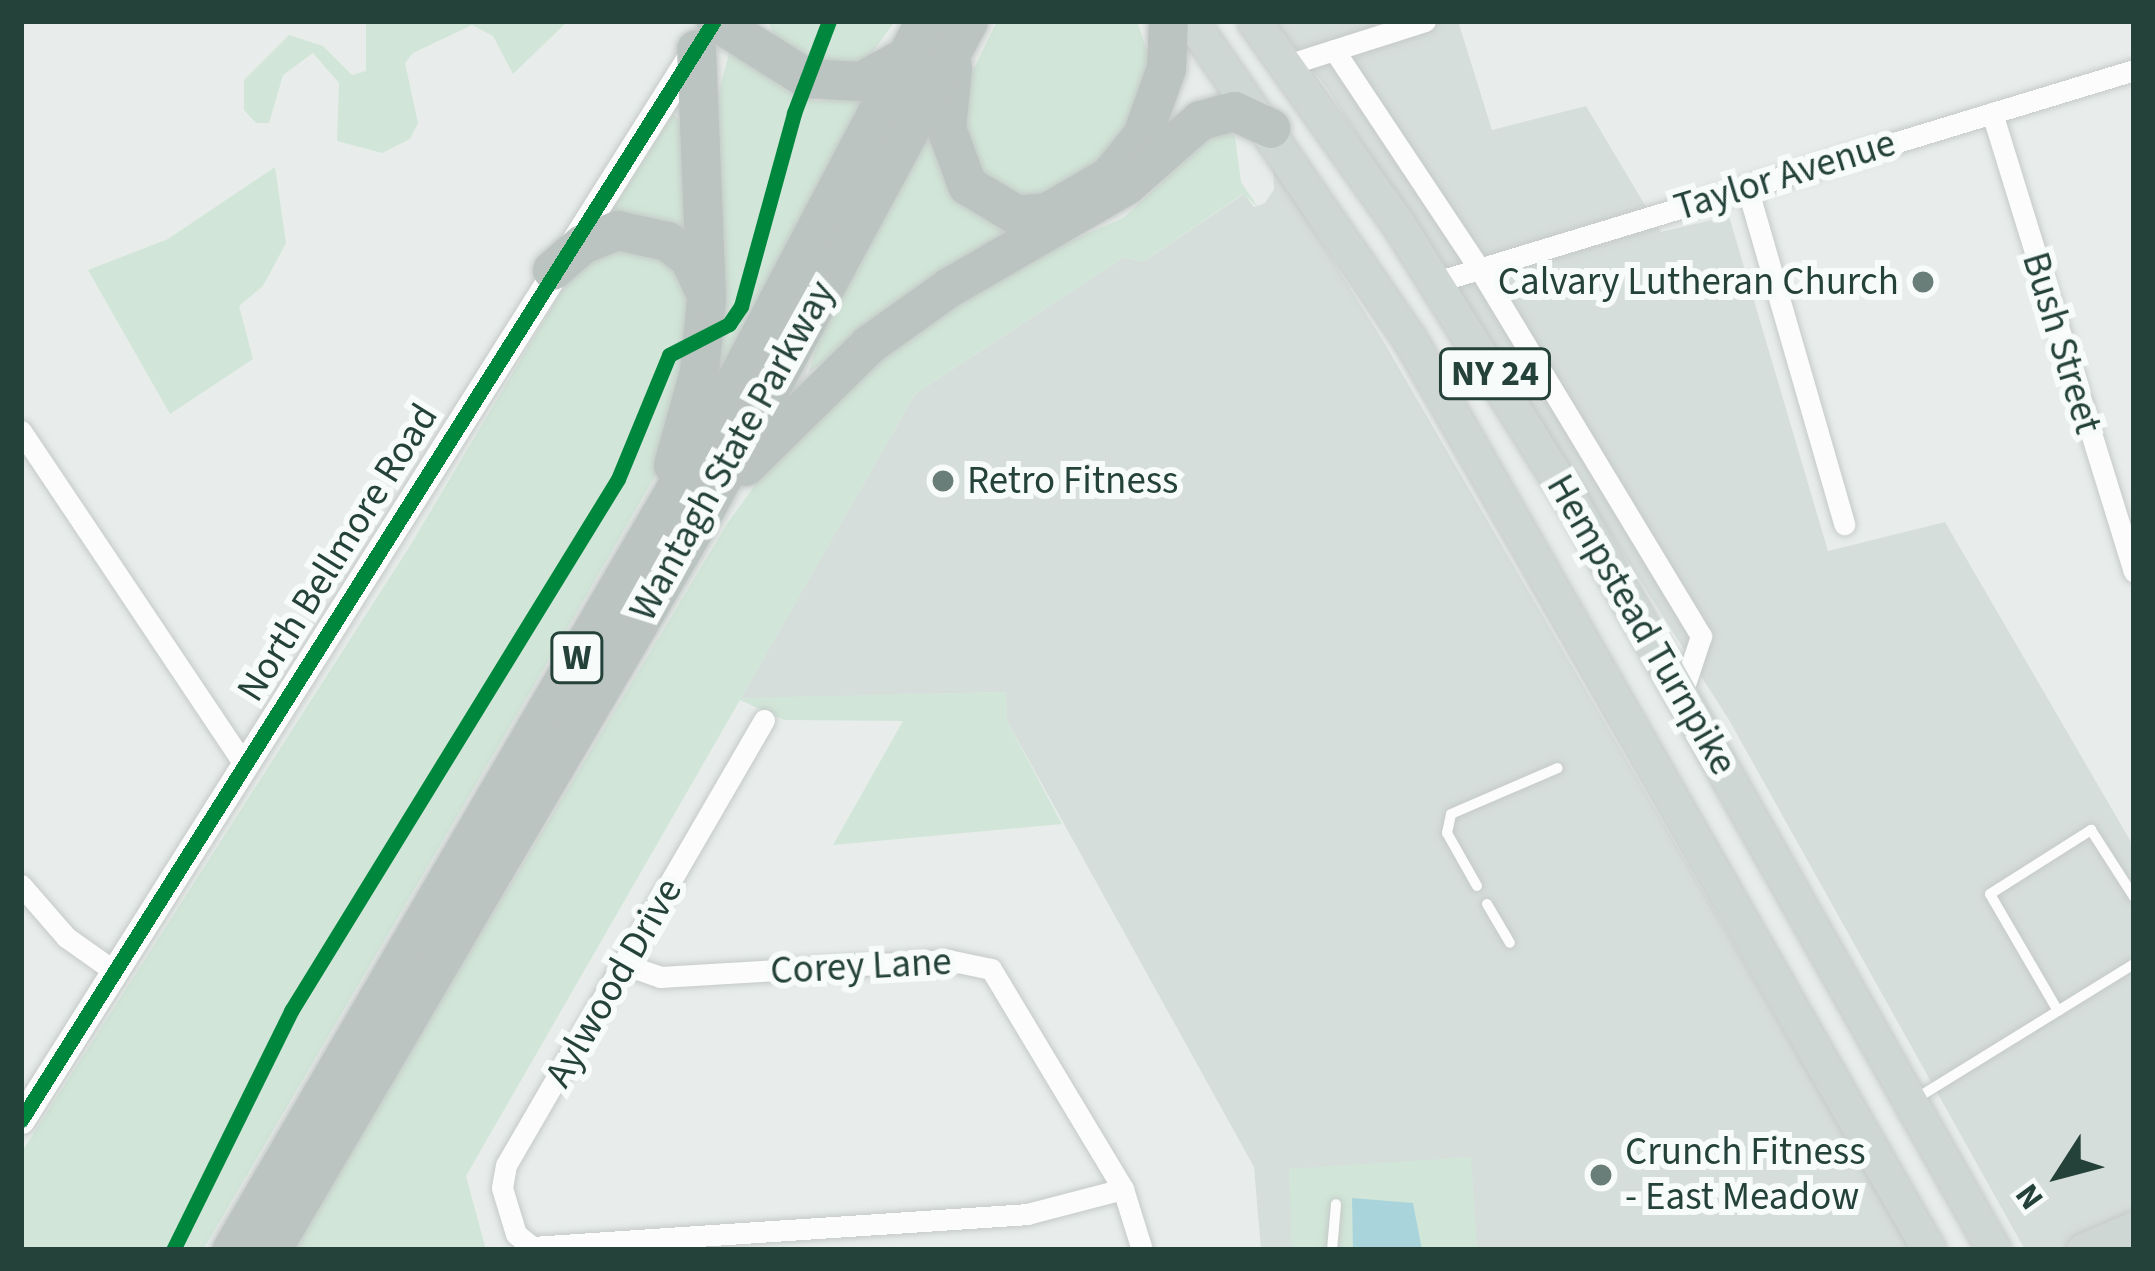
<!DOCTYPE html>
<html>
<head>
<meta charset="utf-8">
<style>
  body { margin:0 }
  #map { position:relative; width:2155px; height:1271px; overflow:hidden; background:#e8edeb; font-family:"Source Sans 3",sans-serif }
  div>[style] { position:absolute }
  .built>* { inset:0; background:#d6dedb }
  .green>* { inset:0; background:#d1e6d8 }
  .water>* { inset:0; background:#a9d4db }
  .roads { filter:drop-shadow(0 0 3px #c5cac8) drop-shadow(0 0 3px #c5cac8) }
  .service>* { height:10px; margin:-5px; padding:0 5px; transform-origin:5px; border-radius:5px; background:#fcfcfc }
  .minor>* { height:21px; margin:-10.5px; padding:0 10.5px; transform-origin:10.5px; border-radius:10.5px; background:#fcfcfc }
  .tertiary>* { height:27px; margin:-13.5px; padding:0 13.5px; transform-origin:13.5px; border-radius:13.5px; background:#fcfcfc }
  .primary>* { height:33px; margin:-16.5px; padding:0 16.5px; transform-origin:16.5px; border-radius:16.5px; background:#cfd7d5 }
  .motorway>* { height:39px; margin:-19.5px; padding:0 19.5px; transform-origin:19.5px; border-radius:19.5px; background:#bcc4c2 }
  .cycleway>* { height:15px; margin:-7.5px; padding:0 7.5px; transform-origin:7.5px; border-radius:7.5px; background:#00873e }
  .dots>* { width:33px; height:33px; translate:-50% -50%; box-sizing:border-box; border:6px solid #f7fbf9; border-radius:50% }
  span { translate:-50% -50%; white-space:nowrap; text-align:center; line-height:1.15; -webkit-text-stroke:12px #f7fbf9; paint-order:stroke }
  .shield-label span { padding:3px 9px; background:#f7fbf9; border:3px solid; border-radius:9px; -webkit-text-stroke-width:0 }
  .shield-label { font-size:36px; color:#24423a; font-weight:700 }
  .street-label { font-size:39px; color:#24423a }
  .poi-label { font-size:39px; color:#24423a }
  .right { translate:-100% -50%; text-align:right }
  .left { translate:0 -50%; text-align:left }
  .frame { position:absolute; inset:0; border:24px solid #24423a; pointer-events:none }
  .north { position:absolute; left:1999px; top:1115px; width:120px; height:120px; -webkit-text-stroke:9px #f7fbf9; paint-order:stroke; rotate:234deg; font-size:33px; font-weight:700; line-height:48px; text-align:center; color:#24423a }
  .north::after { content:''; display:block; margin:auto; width:42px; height:54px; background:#24423a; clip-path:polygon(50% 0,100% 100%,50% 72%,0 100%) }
</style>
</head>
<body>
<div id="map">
  <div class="built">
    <div style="clip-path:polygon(1274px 21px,1374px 21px,1378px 32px,1408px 21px,1458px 21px,1492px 130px,1586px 106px,1661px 232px,1729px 216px,1828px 551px,1945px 522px,2134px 847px,2134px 1250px,2025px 1250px,1729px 720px,1327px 88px)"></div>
    <div style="clip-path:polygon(1273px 166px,1382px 339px,1911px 1250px,1261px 1250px,1254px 1167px,1007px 721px,1005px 692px,740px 699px,915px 394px,1124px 257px,1143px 262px,1244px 194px,1254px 207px,1265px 203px,1274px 189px)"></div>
  </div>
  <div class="green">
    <div style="clip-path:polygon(366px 21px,397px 23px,568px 21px,513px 74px,493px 36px,472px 25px,413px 53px,405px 63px,418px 123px,410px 139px,382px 153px,337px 141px,339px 83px,313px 53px,283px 75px,269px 123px,256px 123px,244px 110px,244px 80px,289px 35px,323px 46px,352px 75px,366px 71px)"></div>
    <div style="clip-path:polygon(768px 21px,895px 21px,869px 57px,822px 72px,776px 40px)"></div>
    <div style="clip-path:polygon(997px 21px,1137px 21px,1152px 66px,1117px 156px,1030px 205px,962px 164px,965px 87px)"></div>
    <div style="clip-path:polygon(731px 46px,785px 90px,817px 101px,863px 96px,715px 389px,706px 140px)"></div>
    <div style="clip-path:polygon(673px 114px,680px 121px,688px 236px,609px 215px)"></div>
    <div style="clip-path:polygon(1224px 126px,1235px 137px,1241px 182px,1258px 207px,1243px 194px,1143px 262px,1124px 257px,915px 394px,741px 698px,1006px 692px,1007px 721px,1062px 824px,833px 845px,903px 721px,784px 720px,740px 700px,466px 1176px,486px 1250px,291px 1250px,727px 524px,788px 439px,847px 378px,984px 279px,1123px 218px)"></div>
    <div style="clip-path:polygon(927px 131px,946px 182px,973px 212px,1012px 230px,809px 372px,826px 314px)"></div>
    <div style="clip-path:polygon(275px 167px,286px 243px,263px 286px,239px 306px,253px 359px,170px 414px,88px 270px,168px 239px)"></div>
    <div style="clip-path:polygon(602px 248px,658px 253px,681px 274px,695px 303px,676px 421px,654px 478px,564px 634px,203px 1250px,21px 1250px,21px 1153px,410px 546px,564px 287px)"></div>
    <div style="clip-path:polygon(1471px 1157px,1477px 1250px,1292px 1250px,1289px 1169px)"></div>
  </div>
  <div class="water">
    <div style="clip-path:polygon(1352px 1198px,1413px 1203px,1422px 1250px,1353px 1250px)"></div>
  </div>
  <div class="roads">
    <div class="service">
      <div style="left:1477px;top:886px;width:61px;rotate:-119.5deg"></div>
      <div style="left:1447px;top:833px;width:19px;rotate:-78deg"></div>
      <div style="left:1451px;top:814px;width:116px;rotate:-23.3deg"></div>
      <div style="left:1487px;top:904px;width:45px;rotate:59.5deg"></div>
      <div style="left:2058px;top:1011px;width:135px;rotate:-120.2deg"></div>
      <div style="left:1990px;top:894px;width:120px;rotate:-32.4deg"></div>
      <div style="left:2091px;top:830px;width:80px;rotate:57.3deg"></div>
      <div style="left:1917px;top:1098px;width:255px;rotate:-31.7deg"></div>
      <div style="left:1332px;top:1250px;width:46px;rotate:-85deg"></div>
    </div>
    <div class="minor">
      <div style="left:1334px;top:50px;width:262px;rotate:56.4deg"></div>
      <div style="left:1479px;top:268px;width:430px;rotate:58.9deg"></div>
      <div style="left:1701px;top:636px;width:63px;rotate:108.4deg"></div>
      <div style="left:1287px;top:65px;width:145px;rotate:-17.7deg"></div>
      <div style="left:1992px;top:113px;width:480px;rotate:72.8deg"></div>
      <div style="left:1747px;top:187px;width:351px;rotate:73.9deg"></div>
      <div style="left:1436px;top:282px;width:729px;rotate:-16.89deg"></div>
      <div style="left:21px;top:431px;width:402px;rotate:56.2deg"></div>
      <div style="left:764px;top:720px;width:514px;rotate:120.1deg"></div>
      <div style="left:506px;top:1165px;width:23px;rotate:100deg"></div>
      <div style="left:502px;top:1188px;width:48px;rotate:73.1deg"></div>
      <div style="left:516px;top:1234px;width:21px;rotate:39deg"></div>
      <div style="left:532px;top:1247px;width:496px;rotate:-3.8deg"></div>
      <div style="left:1027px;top:1214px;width:99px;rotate:-14.6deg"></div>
      <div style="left:21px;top:885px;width:69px;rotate:49.1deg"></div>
      <div style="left:66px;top:937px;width:59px;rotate:35.3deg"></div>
      <div style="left:626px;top:965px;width:36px;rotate:19deg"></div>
      <div style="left:660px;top:977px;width:289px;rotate:-3.4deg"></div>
      <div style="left:948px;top:960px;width:44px;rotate:11.8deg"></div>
      <div style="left:991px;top:969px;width:257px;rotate:59deg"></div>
      <div style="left:1123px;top:1189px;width:64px;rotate:72.7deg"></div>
    </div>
    <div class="tertiary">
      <div style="left:21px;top:1120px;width:1265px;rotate:-57.79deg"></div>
    </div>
    <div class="primary">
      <div style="left:1191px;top:21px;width:385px;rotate:55.5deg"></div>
      <div style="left:1409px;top:338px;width:1050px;rotate:60.31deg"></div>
      <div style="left:1254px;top:21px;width:247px;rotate:54.6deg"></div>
      <div style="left:1397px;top:222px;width:328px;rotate:58deg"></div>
      <div style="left:1571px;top:500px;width:861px;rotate:60.58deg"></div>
      <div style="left:2083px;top:1250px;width:56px;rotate:-23.3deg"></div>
    </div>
    <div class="motorway">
      <div style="left:716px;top:21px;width:107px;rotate:32.3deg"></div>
      <div style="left:806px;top:78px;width:55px;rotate:3.1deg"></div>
      <div style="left:861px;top:81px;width:52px;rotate:-28.5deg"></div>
      <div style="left:952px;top:67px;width:61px;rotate:95.6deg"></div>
      <div style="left:946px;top:128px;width:61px;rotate:69.8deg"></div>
      <div style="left:967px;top:185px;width:58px;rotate:31deg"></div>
      <div style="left:1017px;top:215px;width:30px;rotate:-6deg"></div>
      <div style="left:1047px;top:212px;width:72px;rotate:-30.1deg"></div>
      <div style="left:1109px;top:176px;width:53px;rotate:-51.2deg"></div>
      <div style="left:1142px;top:135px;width:71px;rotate:-70.3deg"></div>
      <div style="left:1166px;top:68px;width:47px;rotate:-87.6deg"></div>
      <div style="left:552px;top:270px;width:40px;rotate:-41deg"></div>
      <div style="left:582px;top:244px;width:38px;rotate:-22deg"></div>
      <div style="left:617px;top:230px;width:51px;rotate:12.4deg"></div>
      <div style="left:667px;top:241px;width:28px;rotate:38deg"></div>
      <div style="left:689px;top:258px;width:35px;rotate:65deg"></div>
      <div style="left:673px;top:465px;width:98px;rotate:-74.5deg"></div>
      <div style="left:699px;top:371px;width:73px;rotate:-84.5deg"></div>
      <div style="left:706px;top:298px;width:249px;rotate:-92.3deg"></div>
      <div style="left:745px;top:466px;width:174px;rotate:-44.5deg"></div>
      <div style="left:869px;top:344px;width:98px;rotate:-35.5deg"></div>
      <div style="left:949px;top:287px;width:204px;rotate:-30deg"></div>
      <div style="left:1126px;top:185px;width:98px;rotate:-41.3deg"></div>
      <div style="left:1200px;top:120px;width:35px;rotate:-15deg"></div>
      <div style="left:1234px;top:111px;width:40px;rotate:25deg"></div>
      <div style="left:231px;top:1250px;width:954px;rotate:-59.73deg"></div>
      <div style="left:712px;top:426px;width:458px;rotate:-62.3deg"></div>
      <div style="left:271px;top:1250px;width:846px;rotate:-59.62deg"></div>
      <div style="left:699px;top:520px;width:567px;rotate:-61.67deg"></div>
    </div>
  </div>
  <div class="cycleway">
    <div style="left:21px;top:1120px;width:1299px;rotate:-57.77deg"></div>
    <div style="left:173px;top:1250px;width:267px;rotate:-63.7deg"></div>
    <div style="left:291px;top:1011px;width:624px;rotate:-58.42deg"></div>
    <div style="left:618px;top:479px;width:134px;rotate:-67.6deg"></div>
    <div style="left:669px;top:355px;width:68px;rotate:-27.3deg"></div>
    <div style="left:729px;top:324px;width:22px;rotate:-56deg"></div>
    <div style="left:741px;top:306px;width:200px;rotate:-74.6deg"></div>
    <div style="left:794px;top:113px;width:98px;rotate:-69.2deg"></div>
  </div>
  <div class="dots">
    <div style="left:1923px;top:282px;background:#697e78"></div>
    <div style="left:943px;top:481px;background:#697e78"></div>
    <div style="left:1601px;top:1175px;background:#697e78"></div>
  </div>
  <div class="shield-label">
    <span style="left:1495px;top:374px">NY 24</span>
    <span style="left:577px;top:658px">W</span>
  </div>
  <div class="street-label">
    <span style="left:1785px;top:176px;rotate:-17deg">Taylor Avenue</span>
    <span style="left:2061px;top:343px;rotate:73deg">Bush Street</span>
    <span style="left:733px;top:451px;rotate:-61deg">Wantagh State Parkway</span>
    <span style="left:338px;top:553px;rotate:-58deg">North Bellmore Road</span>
    <span style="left:1641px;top:625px;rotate:60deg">Hempstead Turnpike</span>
    <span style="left:861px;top:967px;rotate:-3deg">Corey Lane</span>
    <span style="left:614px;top:983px;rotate:-60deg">Aylwood Drive</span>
  </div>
  <div class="poi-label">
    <span class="right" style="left:1899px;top:282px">Calvary Lutheran Church</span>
    <span class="left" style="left:967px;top:481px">Retro Fitness</span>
    <span class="left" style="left:1625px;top:1175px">Crunch Fitness<br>- East Meadow</span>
  </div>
  <div class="frame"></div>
  <div class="north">N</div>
</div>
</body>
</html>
